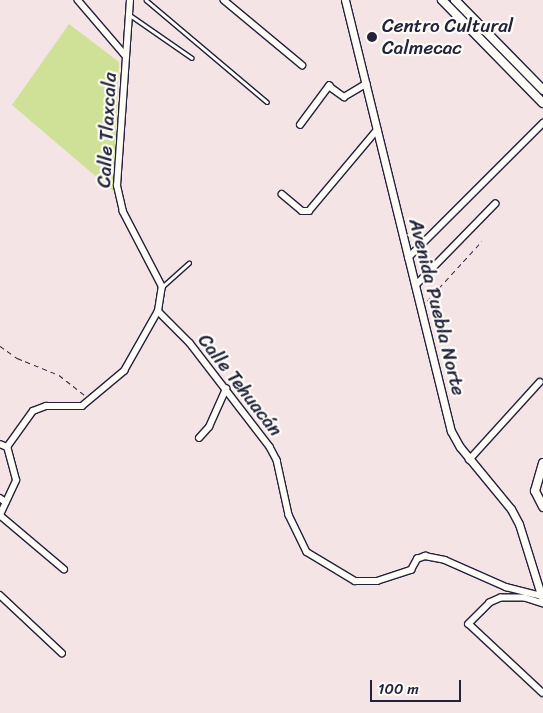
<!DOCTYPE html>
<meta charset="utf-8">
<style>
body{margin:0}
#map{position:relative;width:543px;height:713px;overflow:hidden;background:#f5e4e6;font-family:Sriracha,sans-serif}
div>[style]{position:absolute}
.green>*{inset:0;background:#cfe196}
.path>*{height:1px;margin-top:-0.5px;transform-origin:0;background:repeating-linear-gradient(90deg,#22223b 0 5px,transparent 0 9px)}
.roads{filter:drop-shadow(1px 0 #22223b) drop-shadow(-1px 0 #22223b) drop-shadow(0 1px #22223b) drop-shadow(0 -1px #22223b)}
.service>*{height:2.5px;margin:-1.25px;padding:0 1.25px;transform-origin:1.25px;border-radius:1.25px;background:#fdfcf7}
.minor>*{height:5.5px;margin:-2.75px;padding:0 2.75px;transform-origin:2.75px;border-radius:2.75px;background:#fdfcf7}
.tertiary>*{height:7px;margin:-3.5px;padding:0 3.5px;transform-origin:3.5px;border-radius:3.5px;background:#fdfcf7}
.secondary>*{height:8px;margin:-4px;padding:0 4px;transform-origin:4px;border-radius:4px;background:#fdfcf7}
.dots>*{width:14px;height:14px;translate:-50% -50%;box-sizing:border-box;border:2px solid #fdfcf7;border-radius:50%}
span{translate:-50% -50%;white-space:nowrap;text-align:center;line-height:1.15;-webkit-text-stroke:4.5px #fdfcf7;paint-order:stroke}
.poi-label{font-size:19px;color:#22223b}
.left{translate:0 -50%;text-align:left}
.street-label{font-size:19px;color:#22223b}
.scale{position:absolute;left:370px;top:680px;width:91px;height:22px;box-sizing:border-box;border:2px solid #22223b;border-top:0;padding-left:6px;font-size:15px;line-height:18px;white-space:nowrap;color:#22223b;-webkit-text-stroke:4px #fdfcf7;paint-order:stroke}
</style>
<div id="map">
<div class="green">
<i style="clip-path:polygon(69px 24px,119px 62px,113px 191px,12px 105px)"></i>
</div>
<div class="path">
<i style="left:427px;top:301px;width:81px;rotate:-47.5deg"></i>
<i style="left:0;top:346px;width:21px;rotate:35deg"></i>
<i style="left:17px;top:358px;width:45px;rotate:22deg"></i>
<i style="left:59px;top:375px;width:33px;rotate:38deg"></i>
</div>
<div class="roads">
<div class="service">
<i style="left:146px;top:0;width:158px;rotate:40.1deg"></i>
<i style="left:130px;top:15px;width:75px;rotate:34.7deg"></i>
<i style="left:162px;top:287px;width:36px;rotate:-42deg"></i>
</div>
<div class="minor">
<i style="left:78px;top:0;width:74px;rotate:49.4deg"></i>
<i style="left:224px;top:0;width:102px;rotate:39.8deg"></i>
<i style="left:300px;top:125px;width:49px;rotate:-53.4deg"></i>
<i style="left:329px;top:86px;width:19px;rotate:36deg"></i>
<i style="left:344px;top:97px;width:26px;rotate:-31deg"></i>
<i style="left:282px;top:194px;width:26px;rotate:40deg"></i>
<i style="left:302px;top:211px;width:7px"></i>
<i style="left:309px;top:211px;width:106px;rotate:-50deg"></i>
<i style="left:408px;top:258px;width:191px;rotate:-45deg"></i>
<i style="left:417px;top:284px;width:112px;rotate:-45.7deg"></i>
<i style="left:158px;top:311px;width:45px;rotate:45deg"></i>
<i style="left:190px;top:343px;width:131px;rotate:52.4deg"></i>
<i style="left:270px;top:447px;width:15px;rotate:62deg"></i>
<i style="left:277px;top:460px;width:56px;rotate:77.7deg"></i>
<i style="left:289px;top:515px;width:41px;rotate:64.1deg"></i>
<i style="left:307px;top:552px;width:56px;rotate:31.1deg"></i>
<i style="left:355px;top:581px;width:22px"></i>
<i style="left:377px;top:581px;width:36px;rotate:-18deg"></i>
<i style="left:411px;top:570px;width:13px;rotate:-61deg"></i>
<i style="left:417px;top:559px;width:9px;rotate:-21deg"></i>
<i style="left:425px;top:556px;width:20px;rotate:11deg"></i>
<i style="left:445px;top:560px;width:67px;rotate:23.9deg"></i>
<i style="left:506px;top:587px;width:36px;rotate:14deg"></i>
<i style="left:199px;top:438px;width:15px;rotate:-48deg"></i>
<i style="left:209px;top:427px;width:42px;rotate:-65.9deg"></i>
<i style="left:0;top:444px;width:8px;rotate:23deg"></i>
<i style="left:469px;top:460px;width:105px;rotate:-47.7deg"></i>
<i style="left:0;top:498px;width:7px;rotate:34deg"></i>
<i style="left:0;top:515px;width:38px;rotate:-65deg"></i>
<i style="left:16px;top:480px;width:34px;rotate:-105deg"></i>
<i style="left:7px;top:447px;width:44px;rotate:-54.2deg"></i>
<i style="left:33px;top:411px;width:14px;rotate:-21deg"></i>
<i style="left:46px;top:406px;width:36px"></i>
<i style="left:82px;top:406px;width:55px;rotate:-39.8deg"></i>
<i style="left:124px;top:371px;width:69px;rotate:-60.5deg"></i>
<i style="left:158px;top:311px;width:24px;rotate:-81deg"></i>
<i style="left:162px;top:287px;width:85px;rotate:-117.5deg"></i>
<i style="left:123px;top:212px;width:27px;rotate:-103deg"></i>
<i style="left:117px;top:186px;width:186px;rotate:-86deg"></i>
<i style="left:0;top:515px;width:84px;rotate:40.2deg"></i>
<i style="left:0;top:595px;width:85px;rotate:43.1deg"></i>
<i style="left:543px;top:604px;width:19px;rotate:-162deg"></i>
<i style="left:525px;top:598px;width:24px;rotate:180deg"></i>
<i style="left:501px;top:598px;width:12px;rotate:156deg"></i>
<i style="left:490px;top:603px;width:30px;rotate:135deg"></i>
<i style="left:469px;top:624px;width:101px;rotate:43deg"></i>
</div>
<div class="tertiary">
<i style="left:345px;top:0;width:444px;rotate:76.2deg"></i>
<i style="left:451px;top:431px;width:18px;rotate:61deg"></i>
<i style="left:460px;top:447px;width:80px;rotate:50.6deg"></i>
<i style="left:511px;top:509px;width:17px;rotate:62deg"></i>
<i style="left:519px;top:524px;width:81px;rotate:72.7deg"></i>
</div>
<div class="secondary">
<i style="left:442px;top:0;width:144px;rotate:45.6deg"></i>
<i style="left:455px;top:0;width:126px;rotate:45.6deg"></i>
<i style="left:543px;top:463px;width:29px;rotate:106deg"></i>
<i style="left:535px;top:491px;width:18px;rotate:63deg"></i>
</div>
</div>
<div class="dots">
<i style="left:372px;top:37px;background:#22223b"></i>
</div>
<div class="poi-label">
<span class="left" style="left:382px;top:37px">Centro Cultural<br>Calmecac</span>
</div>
<div class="street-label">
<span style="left:107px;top:130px;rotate:-87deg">Calle Tlaxcala</span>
<span style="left:437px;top:307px;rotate:76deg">Avenida Puebla Norte</span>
<span style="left:240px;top:385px;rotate:52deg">Calle Tehuacán</span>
</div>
<div class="scale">100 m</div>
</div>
